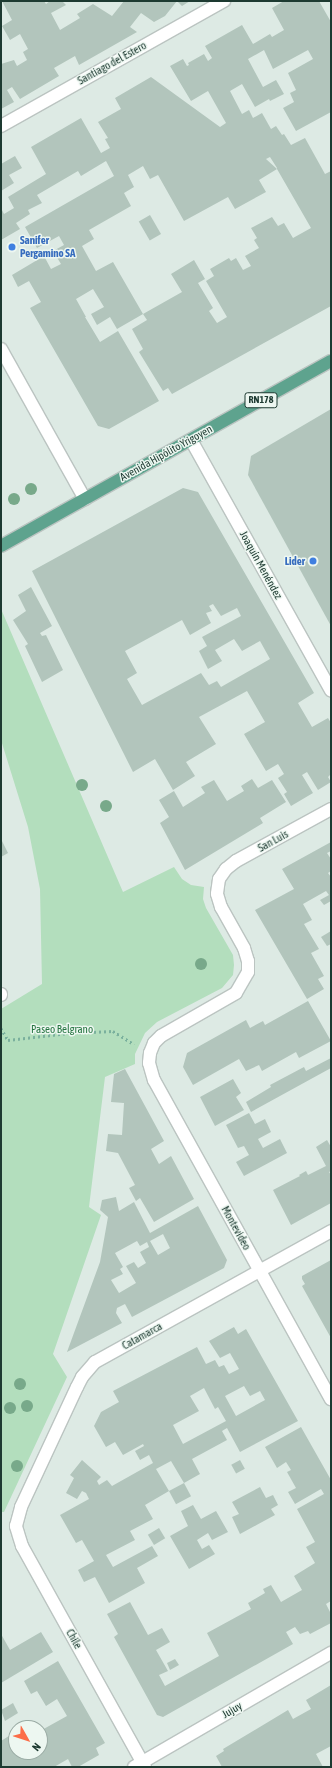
<!DOCTYPE html>
<meta charset="utf-8">
<style>
body{margin:0}
#map{position:relative;width:332px;height:1768px;overflow:hidden;background:#ddeae4;font-family:"Asap Condensed",sans-serif}
div>[style]{position:absolute}
.green>*{inset:0;background:#b3debd}
.building>*{inset:0;background:#b2c5bc;transform-origin:0 0}
.path>*{height:2.5px;margin-top:-1.25px;transform-origin:0;background:repeating-linear-gradient(90deg,#7ab09d 0 2px,transparent 0 5px)}
.roads{filter:drop-shadow(1px 0 #bbc4c1) drop-shadow(-1px 0 #bbc4c1) drop-shadow(0 1px #bbc4c1) drop-shadow(0 -1px #bbc4c1)}
.minor>*{height:12px;margin:-6px;padding:0 6px;transform-origin:6px;border-radius:6px;background:#fff}
.primary>*{height:12px;margin:-6px;padding:0 6px;transform-origin:6px;border-radius:6px;background:#5ea38e}
.trees>*{width:12px;height:12px;margin:-6px;border-radius:50%;background:#78a98a}
.dots>*{width:11px;height:11px;translate:-50% -50%;box-sizing:border-box;border:2px solid #edf7f1;border-radius:50%}
span{translate:-50% -50%;white-space:nowrap;text-align:center;line-height:1.15;-webkit-text-stroke:3px #edf7f1;paint-order:stroke}
.shield-label span{padding:1px 3px;background:#edf7f1;border:1px solid;border-radius:3px;-webkit-text-stroke-width:0}
.shield-label{font-size:10px;color:#1d3a31;font-weight:700}
.street-label{font-size:11px;color:#1d3a31}
.shop-label{font-size:11px;color:#366cbe;font-weight:700}
.left{translate:0 -50%;text-align:left}
.right{translate:-100% -50%;text-align:right}
.park-label{font-size:11px;color:#257440}
.frame{position:absolute;inset:0;border:2px solid #1d3a31;pointer-events:none}
.north{position:absolute;left:8px;top:1720px;width:40px;height:40px;box-sizing:border-box;background:#edf7f1;border:1px solid #9aaba4;border-radius:50%;rotate:129deg;font-size:11px;font-weight:700;line-height:16px;text-align:center;color:#1d3a31}
.north::after{content:'';display:block;margin:auto;width:14px;height:18px;background:#fc6d48;clip-path:polygon(50% 0,100% 100%,50% 72%,0 100%)}
</style>
<div id="map">
<div class="green">
<i style="clip-path:polygon(1px 609px,123px 892px,174px 867px,182px 879px,191px 885px,204px 887px,203px 899px,206px 908px,233px 955px,234px 965px,233px 975px,222px 988px,157px 1022px,145px 1033px,135px 1054px,135px 1064px,105px 1077px,89px 1207px,101px 1215px,53px 1354px,67px 1377px,4px 1512px,1px 1512px,1px 1009px,42px 984px,40px 889px,28px 827px,1px 740px)"></i>
</div>
<div class="building">
<i style="clip-path:polygon(2px 1px,44px 1px,46px 4px,50px 1px,62px 1px,66px 5px,51px 13px,60px 30px,80px 18px,77px 14px,93px 4px,112px 16px,124px 1px,190px 1px,182px 6px,177px 1px,165px 16px,154px 22px,141px 13px,130px 27px,137px 32px,79px 65px,75px 56px,54px 68px,59px 76px,20px 99px,12px 87px,7px 90px,14px 102px,1px 109px,1px 64px,14px 60px,17px 66px,27px 60px,23px 52px,28px 49px,20px 34px,10px 40px,2px 26px,12px 20px)"></i>
<i style="clip-path:polygon(evenodd,284px 1px,319px 1px,331px 22px,331px 112px,296px 131px,283px 108px,294px 102px,290px 93px,296px 90px,288px 73px,313px 59px,308px 50px,273px 69px,264px 50px,248px 59px,263px 87px,276px 80px,284px 94px,270px 101px,269px 99px,255px 107px,242px 84px,230px 91px,242px 114px,249px 110px,253px 118px,262px 113px,271px 129px,276px 126px,282px 135px,284px 134px,291px 145px,305px 138px,325px 174px,331px 171px,331px 306px,172px 394px,168px 388px,163px 391px,139px 352px,143px 349px,132px 329px,147px 320px,143px 314px,117px 329px,110px 317px,97px 325px,91px 314px,104px 307px,93px 289px,76px 299px,86px 317px,85px 317px,100px 342px,118px 331px,159px 401px,109px 429px,98px 426px,30px 308px,41px 302px,29px 281px,18px 287px,12px 275px,44px 256px,51px 269px,61px 264px,53px 251px,64px 245px,59px 236px,37px 248px,25px 227px,114px 176px,106px 161px,81px 176px,78px 171px,37px 195px,42px 203px,28px 210px,30px 214px,16px 223px,20px 229px,1px 240px,1px 208px,4px 214px,14px 208px,8px 197px,46px 174px,31px 147px,81px 118px,101px 153px,110px 148px,105px 139px,108px 138px,98px 122px,121px 109px,115px 98px,151px 77px,220px 127px,226px 123px,208px 91px,191px 101px,170px 66px,183px 59px,187px 66px,189px 65px,188px 63px,204px 54px,208px 61px,212px 58px,205px 46px,242px 25px,253px 44px,270px 34px,272px 37px,284px 30px,272px 8px,284px 1px,270px 157px,277px 168px,277px 169px,266px 159px,270px 157px,284px 1px,143px 166px,150px 179px,158px 175px,184px 221px,228px 197px,235px 209px,266px 192px,259px 180px,277px 169px,311px 228px,293px 238px,284px 223px,278px 226px,272px 217px,251px 228px,257px 238px,254px 240px,259px 248px,245px 256px,251px 266px,243px 270px,236px 258px,231px 261px,229px 258px,210px 269px,214px 276px,206px 281px,227px 317px,217px 323px,209px 311px,213px 308px,198px 283px,205px 279px,194px 260px,171px 274px,182px 292px,143px 314px,113px 262px,96px 271px,82px 246px,94px 239px,89px 230px,131px 206px,124px 193px,134px 187px,128px 175px,143px 166px)"></i>
<i style="clip-path:polygon(15px 156px,22px 168px,9px 175px,14px 183px,1px 191px,1px 164px)"></i>
<i style="left:150px;top:215px;width:22px;height:13px;rotate:60deg"></i>
<i style="clip-path:polygon(331px 409px,331px 626px,248px 475px,251px 456px)"></i>
<i style="clip-path:polygon(evenodd,183px 488px,198px 492px,314px 693px,298px 703px,312px 727px,328px 718px,331px 723px,331px 774px,328px 777px,331px 782px,318px 790px,307px 772px,302px 775px,313px 793px,291px 806px,284px 794px,287px 792px,278px 778px,284px 774px,278px 764px,266px 771px,244px 734px,265px 722px,247px 691px,199px 717px,216px 744px,186px 762px,195px 776px,173px 790px,155px 759px,133px 772px,32px 571px,183px 488px,213px 604px,221px 616px,237px 608px,241px 616px,202px 637px,207px 646px,199px 651px,208px 669px,222px 661px,215px 650px,234px 639px,242px 651px,260px 641px,270px 659px,221px 687px,217px 681px,209px 685px,201px 673px,142px 705px,127px 679px,137px 673px,125px 651px,182px 620px,190px 635px,211px 623px,206px 613px,212px 611px,209px 606px,213px 604px)"></i>
<i style="clip-path:polygon(31px 587px,52px 626px,40px 633px,42px 636px,46px 635px,63px 670px,42px 682px,25px 646px,28px 644px,13px 620px,26px 611px,18px 595px)"></i>
<i style="clip-path:polygon(252px 779px,258px 788px,272px 780px,286px 802px,260px 818px,263px 823px,185px 870px,160px 823px,169px 817px,159px 800px,174px 791px,183px 807px,205px 793px,201px 787px,214px 780px,227px 801px,244px 791px,241px 786px)"></i>
<i style="clip-path:polygon(1px 839px,8px 853px,1px 857px)"></i>
<i style="clip-path:polygon(331px 842px,331px 851px,327px 853px,331px 859px,331px 871px,328px 873px,331px 877px,331px 901px,324px 905px,320px 900px,329px 895px,326px 891px,303px 904px,312px 920px,304px 924px,319px 949px,311px 953px,324px 976px,318px 979px,324px 989px,307px 999px,255px 910px,294px 889px,282px 869px)"></i>
<i style="clip-path:polygon(331px 931px,331px 944px,327px 946px,321px 937px)"></i>
<i style="clip-path:polygon(308px 1001px,331px 1041px,299px 1058px,296px 1052px,262px 1071px,259px 1065px,246px 1071px,239px 1059px,193px 1085px,183px 1067px,187px 1053px,246px 1020px,250px 1028px,263px 1021px,265px 1025px)"></i>
<i style="clip-path:polygon(331px 1058px,331px 1068px,251px 1112px,246px 1102px,271px 1087px,270px 1085px,304px 1067px,306px 1071px)"></i>
<i style="clip-path:polygon(125px 1069px,164px 1141px,151px 1149px,159px 1164px,171px 1156px,194px 1199px,154px 1222px,140px 1198px,136px 1201px,129px 1188px,135px 1185px,118px 1153px,106px 1151px,108px 1134px,122px 1135px,124px 1103px,111px 1102px,114px 1074px)"></i>
<i style="clip-path:polygon(233px 1079px,241px 1093px,236px 1097px,244px 1110px,215px 1126px,200px 1097px)"></i>
<i style="clip-path:polygon(249px 1113px,255px 1124px,265px 1119px,271px 1132px,258px 1139px,263px 1148px,280px 1139px,287px 1153px,244px 1176px,236px 1162px,249px 1155px,244px 1146px,238px 1148px,226px 1125px)"></i>
<i style="clip-path:polygon(327px 1140px,331px 1147px,331px 1171px,329px 1172px,331px 1175px,331px 1203px,291px 1225px,273px 1190px,300px 1176px,299px 1175px,306px 1171px,308px 1175px,326px 1166px,316px 1147px)"></i>
<i style="clip-path:polygon(evenodd,116px 1197px,119px 1211px,134px 1202px,150px 1233px,198px 1206px,227px 1260px,224px 1268px,132px 1317px,125px 1304px,117px 1308px,116px 1313px,122px 1323px,67px 1352px,100px 1262px,108px 1217px,100px 1210px,102px 1200px,116px 1197px,163px 1234px,170px 1248px,158px 1255px,150px 1241px,163px 1234px,116px 1197px,137px 1241px,140px 1246px,147px 1242px,149px 1247px,140px 1252px,146px 1263px,138px 1268px,134px 1262px,126px 1266px,136px 1283px,119px 1293px,111px 1280px,123px 1274px,120px 1269px,123px 1267px,115px 1253px,137px 1241px)"></i>
<i style="clip-path:polygon(331px 1260px,331px 1338px,302px 1286px,305px 1284px,302px 1279px,302px 1276px)"></i>
<i style="clip-path:polygon(evenodd,234px 1327px,238px 1334px,246px 1329px,298px 1421px,240px 1452px,227px 1428px,222px 1431px,227px 1440px,192px 1459px,200px 1474px,184px 1483px,171px 1461px,156px 1469px,169px 1491px,145px 1505px,153px 1519px,130px 1531px,135px 1540px,106px 1555px,113px 1567px,152px 1546px,158px 1556px,137px 1568px,145px 1583px,109px 1603px,95px 1577px,84px 1582px,78px 1570px,94px 1561px,82px 1540px,76px 1543px,60px 1515px,89px 1499px,86px 1493px,82px 1491px,77px 1499px,66px 1493px,74px 1478px,70px 1475px,82px 1460px,101px 1477px,97px 1481px,99px 1485px,107px 1480px,112px 1486px,153px 1463px,149px 1455px,140px 1460px,135px 1451px,144px 1446px,143px 1444px,123px 1455px,115px 1442px,106px 1447px,94px 1426px,101px 1412px,119px 1402px,113px 1391px,197px 1347px,206px 1364px,215px 1360px,219px 1367px,224px 1365px,229px 1374px,239px 1369px,230px 1353px,220px 1358px,209px 1341px,234px 1327px,244px 1386px,250px 1396px,260px 1391px,265px 1400px,236px 1416px,225px 1396px,244px 1386px,234px 1327px,204px 1388px,215px 1409px,218px 1407px,226px 1421px,183px 1444px,173px 1425px,199px 1411px,190px 1396px,204px 1388px)"></i>
<i style="clip-path:polygon(301px 1427px,331px 1480px,331px 1601px,326px 1604px,331px 1614px,331px 1623px,310px 1634px,308px 1631px,300px 1634px,295px 1627px,286px 1632px,293px 1644px,163px 1717px,157px 1715px,114px 1637px,118px 1634px,107px 1614px,130px 1602px,148px 1635px,162px 1628px,170px 1642px,156px 1650px,168px 1671px,159px 1675px,165px 1686px,219px 1656px,207px 1633px,251px 1609px,248px 1603px,265px 1593px,263px 1589px,271px 1585px,281px 1602px,302px 1590px,294px 1576px,315px 1563px,306px 1547px,315px 1542px,297px 1509px,324px 1494px,321px 1489px,295px 1504px,288px 1492px,296px 1488px,287px 1472px,291px 1470px,286px 1462px,277px 1468px,265px 1447px)"></i>
<i style="left:240px;top:1460px;width:10px;height:10px;rotate:61deg"></i>
<i style="left:184px;top:1483px;width:15px;height:17px;rotate:62deg"></i>
<i style="clip-path:polygon(260px 1487px,266px 1498px,273px 1495px,278px 1505px,271px 1509px,275px 1515px,240px 1534px,232px 1517px,239px 1514px,232px 1502px)"></i>
<i style="clip-path:polygon(193px 1505px,201px 1519px,216px 1511px,228px 1532px,212px 1540px,208px 1533px,197px 1540px,202px 1549px,209px 1545px,215px 1554px,189px 1569px,170px 1536px,188px 1526px,181px 1511px)"></i>
<i style="left:159px;top:1528px;width:12px;height:13px;rotate:59deg"></i>
<i style="clip-path:polygon(41px 1632px,53px 1652px,1px 1683px,1px 1634px,10px 1650px)"></i>
<i style="clip-path:polygon(175px 1659px,179px 1665px,170px 1670px,167px 1663px)"></i>
<i style="clip-path:polygon(58px 1661px,105px 1743px,96px 1748px,99px 1755px,78px 1767px,72px 1767px,68px 1759px,54px 1767px,1px 1767px,1px 1741px,12px 1734px,16px 1740px,16px 1752px,23px 1752px,25px 1755px,30px 1752px,40px 1752px,40px 1731px,67px 1716px,57px 1699px,46px 1706px,37px 1691px,31px 1694px,24px 1681px)"></i>
<i style="clip-path:polygon(331px 1685px,330px 1742px,331px 1746px,316px 1754px,323px 1767px,222px 1767px,216px 1756px,224px 1751px,223px 1749px,288px 1710px,293px 1719px,311px 1709px,306px 1700px)"></i>
<i style="clip-path:polygon(13px 1703px,18px 1713px,5px 1721px,1px 1710px)"></i>
</div>
<div class="path">
<i style="left:1px;top:1028px;width:14px;rotate:60deg"></i>
<i style="left:8px;top:1040px;width:61px;rotate:-6.5deg"></i>
<i style="left:69px;top:1033px;width:44px;rotate:-2.6deg"></i>
<i style="left:113px;top:1031px;width:25px;rotate:32deg"></i>
</div>
<div class="roads">
<div class="minor">
<i style="left:1px;top:126px;width:256px;rotate:-29.3deg"></i>
<i style="left:1px;top:349px;width:172px;rotate:60.8deg"></i>
<i style="left:191px;top:440px;width:287px;rotate:60.8deg"></i>
<i style="left:331px;top:809px;width:108px;rotate:151.3deg"></i>
<i style="left:236px;top:861px;width:13px;rotate:141deg"></i>
<i style="left:226px;top:869px;width:12px;rotate:125deg"></i>
<i style="left:219px;top:879px;width:15px;rotate:98deg"></i>
<i style="left:217px;top:894px;width:14px;rotate:73deg"></i>
<i style="left:221px;top:907px;width:47px;rotate:60.7deg"></i>
<i style="left:244px;top:948px;width:14px;rotate:73deg"></i>
<i style="left:248px;top:961px;width:11px;rotate:90deg"></i>
<i style="left:248px;top:972px;width:24px;rotate:120deg"></i>
<i style="left:236px;top:993px;width:86px;rotate:150.2deg"></i>
<i style="left:161px;top:1036px;width:10px;rotate:135deg"></i>
<i style="left:154px;top:1043px;width:11px;rotate:112deg"></i>
<i style="left:150px;top:1053px;width:10px;rotate:96deg"></i>
<i style="left:149px;top:1063px;width:18px;rotate:74deg"></i>
<i style="left:154px;top:1080px;width:365px;rotate:61deg"></i>
<i style="left:1px;top:994px;width:1px;rotate:90deg"></i>
<i style="left:134px;top:1767px;width:228px;rotate:-30.1deg"></i>
<i style="left:145px;top:1767px;width:253px;rotate:-119.1deg"></i>
<i style="left:22px;top:1546px;width:21px;rotate:-107deg"></i>
<i style="left:16px;top:1526px;width:20px;rotate:-75deg"></i>
<i style="left:21px;top:1507px;width:132px;rotate:-65deg"></i>
<i style="left:77px;top:1387px;width:11px;rotate:-63deg"></i>
<i style="left:82px;top:1377px;width:20px;rotate:-49deg"></i>
<i style="left:95px;top:1362px;width:270px;rotate:-29deg"></i>
</div>
<div class="primary">
<i style="left:1px;top:546px;width:378px;rotate:-29.3deg"></i>
</div>
</div>
<div class="trees">
<i style="left:31px;top:489px"></i>
<i style="left:14px;top:499px"></i>
<i style="left:82px;top:785px"></i>
<i style="left:106px;top:806px"></i>
<i style="left:201px;top:964px"></i>
<i style="left:20px;top:1384px"></i>
<i style="left:27px;top:1406px"></i>
<i style="left:10px;top:1408px"></i>
<i style="left:17px;top:1466px"></i>
</div>
<div class="dots">
<i style="left:12px;top:247px;background:#3f7fe0"></i>
<i style="left:313px;top:561px;background:#3f7fe0"></i>
</div>
<div class="shield-label">
<span style="left:261px;top:400px">RN178</span>
</div>
<div class="street-label">
<span style="left:112px;top:63px;rotate:-29deg">Santiago del Estero</span>
<span style="left:166px;top:453px;rotate:-29deg">Avenida Hipólito Yrigoyen</span>
<span style="left:261px;top:565px;rotate:61deg">Joaquín Menéndez</span>
<span style="left:273px;top:841px;rotate:-29deg">San Luis</span>
<span style="left:236px;top:1228px;rotate:61deg">Montevideo</span>
<span style="left:142px;top:1336px;rotate:-29deg">Catamarca</span>
<span style="left:74px;top:1639px;rotate:61deg">Chile</span>
<span style="left:232px;top:1710px;rotate:-30deg">Jujuy</span>
</div>
<div class="shop-label">
<span class="left" style="left:20px;top:247px">Sanifer<br>Pergamino SA</span>
<span class="right" style="left:305px;top:561px">Lider</span>
</div>
<div class="park-label">
<span style="left:62px;top:1029px">Paseo Belgrano</span>
</div>
<div class="frame"></div>
<div class="north">N</div>
</div>
